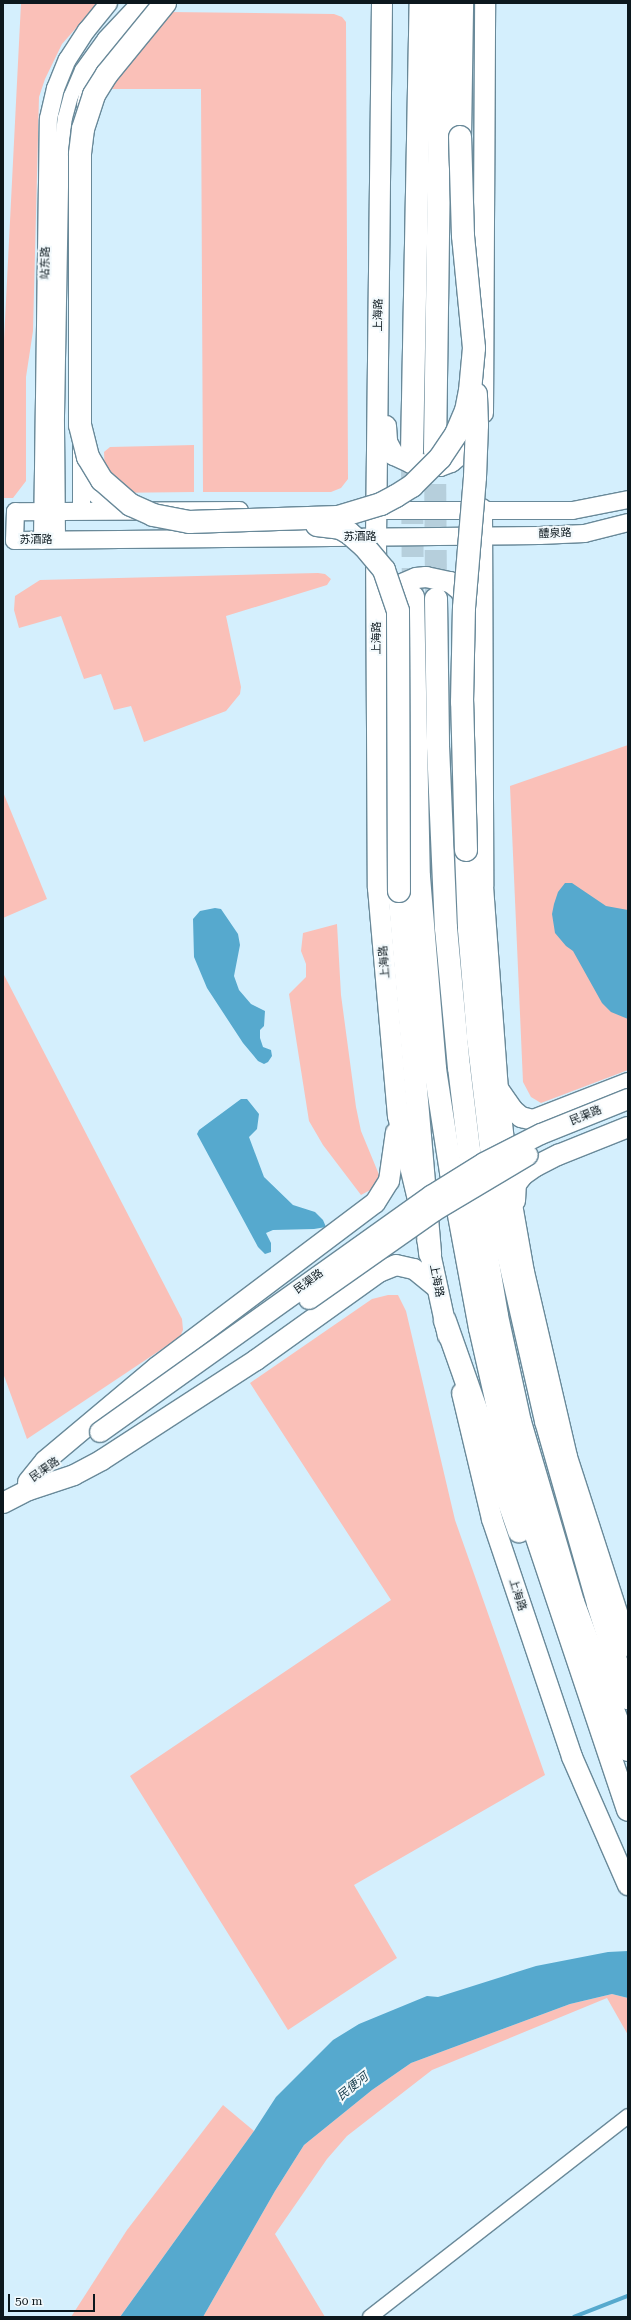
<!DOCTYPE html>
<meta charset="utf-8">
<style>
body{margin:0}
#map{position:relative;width:631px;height:2320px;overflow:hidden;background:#d4effd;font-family:"Roboto Serif","Noto Sans SC",serif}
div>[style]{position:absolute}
.green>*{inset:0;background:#fac0b8}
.water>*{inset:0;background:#56a9ce}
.stream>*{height:3.5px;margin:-1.75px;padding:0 1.75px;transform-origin:1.75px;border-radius:1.75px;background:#56a9ce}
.trunk-tunnel>*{height:22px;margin-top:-11px;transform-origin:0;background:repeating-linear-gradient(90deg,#b6cfdc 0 22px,transparent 0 33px)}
.roads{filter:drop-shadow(1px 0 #698999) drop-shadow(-1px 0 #698999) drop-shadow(0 1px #698999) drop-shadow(0 -1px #698999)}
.minor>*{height:14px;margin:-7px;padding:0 7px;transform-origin:7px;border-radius:7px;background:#fff}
.tertiary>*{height:17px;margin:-8.5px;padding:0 8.5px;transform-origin:8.5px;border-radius:8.5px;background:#fff}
.secondary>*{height:20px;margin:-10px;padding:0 10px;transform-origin:10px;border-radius:10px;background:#fff}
.trunk>*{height:22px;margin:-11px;padding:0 11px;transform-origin:11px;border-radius:11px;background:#fff}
.bridges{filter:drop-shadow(1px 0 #698999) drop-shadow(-1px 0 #698999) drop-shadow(0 1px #698999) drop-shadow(0 -1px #698999)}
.secondary-bridge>*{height:20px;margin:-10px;padding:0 10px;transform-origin:10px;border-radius:10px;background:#fff}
.trunk-bridge>*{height:22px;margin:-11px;padding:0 11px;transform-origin:11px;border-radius:11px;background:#fff}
span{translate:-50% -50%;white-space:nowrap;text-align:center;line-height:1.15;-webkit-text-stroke:4px #f2f9fc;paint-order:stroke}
.street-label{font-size:11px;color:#0c181e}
.water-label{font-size:12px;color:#133949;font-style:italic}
.frame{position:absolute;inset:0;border:4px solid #0c181e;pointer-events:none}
.scale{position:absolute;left:8px;top:2294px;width:87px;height:18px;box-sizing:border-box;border:2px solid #0c181e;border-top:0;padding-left:5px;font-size:12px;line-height:14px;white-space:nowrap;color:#0c181e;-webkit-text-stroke:3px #f2f9fc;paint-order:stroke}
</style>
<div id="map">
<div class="green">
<i style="clip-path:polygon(21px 3px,98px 3px,62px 44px,45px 79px,39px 97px,33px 331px,26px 377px,26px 481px,13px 498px,3px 498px,3px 360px)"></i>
<i style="clip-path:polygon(170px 12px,334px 14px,342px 17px,346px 22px,348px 479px,341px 488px,331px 492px,203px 492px,201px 89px,107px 89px)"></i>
<i style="clip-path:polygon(194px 445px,194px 492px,106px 493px,104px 452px,110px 447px)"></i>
<i style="clip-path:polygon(318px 573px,325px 574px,331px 579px,327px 585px,226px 616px,241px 687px,240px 694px,226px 711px,144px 742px,131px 706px,114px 710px,101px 674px,84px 679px,61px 616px,19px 628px,14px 610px,15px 596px,40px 580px)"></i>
<i style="clip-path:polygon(628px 745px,628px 1070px,541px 1103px,531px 1097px,523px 1082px,510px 786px)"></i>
<i style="clip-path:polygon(3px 792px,47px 899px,3px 918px)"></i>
<i style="clip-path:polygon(337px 924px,341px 995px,356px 1107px,361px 1131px,380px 1177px,372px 1189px,361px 1195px,323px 1145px,309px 1121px,289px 994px,306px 977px,306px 964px,301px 951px,303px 933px)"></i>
<i style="clip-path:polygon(3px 973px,182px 1319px,183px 1330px,180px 1337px,27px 1439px,3px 1373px)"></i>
<i style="clip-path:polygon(388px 1295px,398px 1295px,406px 1311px,455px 1520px,545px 1775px,354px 1885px,397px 1958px,288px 2030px,130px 1776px,391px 1600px,250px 1383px,372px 1299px)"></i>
<i style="clip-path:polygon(612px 1994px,628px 1998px,628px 2035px,607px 1998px,432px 2070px,347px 2136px,327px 2159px,275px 2234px,325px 2317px,203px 2317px,275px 2191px,304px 2145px,372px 2090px,411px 2063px,570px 2004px)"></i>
<i style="clip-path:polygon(223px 2105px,254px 2131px,120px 2317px,71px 2317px,127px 2230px)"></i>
</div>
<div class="water">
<i style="clip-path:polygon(565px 883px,572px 883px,606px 906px,628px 910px,628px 1019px,611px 1012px,602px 1003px,573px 951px,566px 946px,555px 933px,552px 914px,554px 904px,558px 892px)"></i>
<i style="clip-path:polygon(215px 908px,221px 909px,238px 934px,240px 945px,234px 976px,239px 990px,251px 1004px,265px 1011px,264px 1026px,260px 1030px,260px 1038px,263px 1047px,271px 1050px,272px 1056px,268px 1062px,264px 1064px,258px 1061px,243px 1043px,207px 988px,194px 957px,193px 919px,200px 911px)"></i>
<i style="clip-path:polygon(241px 1099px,247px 1099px,259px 1114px,257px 1129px,249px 1137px,264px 1177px,293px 1205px,315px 1212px,323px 1220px,326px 1227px,314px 1229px,273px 1230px,266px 1233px,271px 1243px,271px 1252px,265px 1254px,258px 1247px,197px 1134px,199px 1130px)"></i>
<i style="clip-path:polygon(628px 1951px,628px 1998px,612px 1994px,570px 2004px,411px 2063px,372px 2090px,304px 2145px,275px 2191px,203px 2317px,120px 2317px,254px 2131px,276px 2097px,333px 2040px,359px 2024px,427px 1996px,438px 1997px,536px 1966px,608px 1952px)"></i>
</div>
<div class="stream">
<i style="left:574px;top:2317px;width:58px;rotate:-21.3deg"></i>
</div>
<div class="trunk-tunnel">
<i style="left:435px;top:451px;width:147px;rotate:89.6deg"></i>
<i style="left:412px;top:469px;width:128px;rotate:89.6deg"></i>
</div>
<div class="roads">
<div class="minor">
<i style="left:58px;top:540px;width:124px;rotate:-90.5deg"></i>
<i style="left:57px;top:416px;width:275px;rotate:-89deg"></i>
<i style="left:62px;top:141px;width:23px;rotate:-83deg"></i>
<i style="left:65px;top:118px;width:23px;rotate:-75deg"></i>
<i style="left:71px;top:96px;width:28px;rotate:-67deg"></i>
<i style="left:82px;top:70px;width:39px;rotate:-54deg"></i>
<i style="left:105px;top:38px;width:48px;rotate:-46.7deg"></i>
<i style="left:370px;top:2317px;width:327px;rotate:-37.9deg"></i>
</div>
<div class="tertiary">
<i style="left:85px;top:104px;width:29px;rotate:-78deg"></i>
<i style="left:91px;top:76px;width:26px;rotate:-59deg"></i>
<i style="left:104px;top:54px;width:51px;rotate:-48.2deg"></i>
<i style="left:138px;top:16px;width:21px;rotate:-37deg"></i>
<i style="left:81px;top:473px;width:14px;rotate:65deg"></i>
<i style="left:87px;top:486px;width:35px;rotate:43deg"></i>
<i style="left:81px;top:510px;width:66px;rotate:-90deg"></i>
<i style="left:239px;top:510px;width:224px;rotate:179.7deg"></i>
<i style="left:15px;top:511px;width:29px;rotate:92deg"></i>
<i style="left:14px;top:540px;width:525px;rotate:-0.55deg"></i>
<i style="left:539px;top:535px;width:45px;rotate:-2.5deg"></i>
<i style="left:584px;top:533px;width:45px;rotate:-14deg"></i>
<i style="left:371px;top:510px;width:201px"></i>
<i style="left:572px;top:510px;width:57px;rotate:-11.1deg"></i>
<i style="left:42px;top:540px;width:422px;rotate:-89.2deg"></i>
<i style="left:48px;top:118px;width:31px;rotate:-77deg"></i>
<i style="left:55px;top:88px;width:31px;rotate:-68deg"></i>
<i style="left:67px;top:59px;width:35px;rotate:-57deg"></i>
<i style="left:86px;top:30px;width:35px;rotate:-51deg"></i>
</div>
<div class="secondary">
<i style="left:382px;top:3px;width:534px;rotate:90.64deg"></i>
<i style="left:376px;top:537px;width:351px;rotate:89.7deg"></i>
<i style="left:378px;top:888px;width:229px;rotate:85deg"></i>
<i style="left:398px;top:1116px;width:90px;rotate:76.6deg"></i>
<i style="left:483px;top:413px;width:410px;rotate:-89.7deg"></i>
<i style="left:386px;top:426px;width:16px;rotate:86deg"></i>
<i style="left:387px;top:442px;width:15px;rotate:62deg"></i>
<i style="left:394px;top:455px;width:19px;rotate:25deg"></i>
<i style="left:411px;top:463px;width:29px;rotate:6deg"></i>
<i style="left:440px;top:466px;width:12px;rotate:-20deg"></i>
<i style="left:451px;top:462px;width:21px;rotate:-39deg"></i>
<i style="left:467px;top:449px;width:11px;rotate:-68deg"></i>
<i style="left:471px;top:439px;width:13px;rotate:-81deg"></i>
<i style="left:482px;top:509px;width:377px;rotate:89.8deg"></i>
<i style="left:483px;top:886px;width:204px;rotate:85.8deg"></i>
<i style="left:498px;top:1089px;width:105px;rotate:83.4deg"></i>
<i style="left:510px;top:1193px;width:80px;rotate:80deg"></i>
<i style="left:524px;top:1272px;width:190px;rotate:76.9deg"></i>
<i style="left:567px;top:1457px;width:199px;rotate:72.1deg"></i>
<i style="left:383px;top:604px;width:21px;rotate:-55deg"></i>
<i style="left:395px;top:587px;width:23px;rotate:-23deg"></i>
<i style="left:416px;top:578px;width:10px;rotate:-6deg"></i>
<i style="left:426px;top:577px;width:25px;rotate:12deg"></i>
<i style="left:450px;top:582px;width:13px;rotate:39deg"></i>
<i style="left:460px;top:590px;width:20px;rotate:63deg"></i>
<i style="left:499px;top:1090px;width:24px;rotate:55deg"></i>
<i style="left:513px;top:1110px;width:11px;rotate:41deg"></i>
<i style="left:521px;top:1117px;width:12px;rotate:14deg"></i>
<i style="left:533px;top:1120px;width:102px;rotate:-21.3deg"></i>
<i style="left:515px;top:1201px;width:17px;rotate:-87deg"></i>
<i style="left:516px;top:1184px;width:11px;rotate:-52deg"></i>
<i style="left:523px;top:1175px;width:16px;rotate:-35deg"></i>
<i style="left:536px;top:1166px;width:25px;rotate:-27deg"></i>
<i style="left:558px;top:1155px;width:75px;rotate:-21.8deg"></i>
<i style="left:427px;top:1239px;width:99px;rotate:77.8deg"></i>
<i style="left:462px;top:1393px;width:130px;rotate:76.6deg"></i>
<i style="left:492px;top:1519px;width:251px;rotate:71.4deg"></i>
<i style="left:572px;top:1757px;width:140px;rotate:66.4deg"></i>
<i style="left:28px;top:1482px;width:27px;rotate:-51deg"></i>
<i style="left:45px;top:1461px;width:146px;rotate:-40deg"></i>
<i style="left:157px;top:1367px;width:273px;rotate:-37deg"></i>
<i style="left:375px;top:1203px;width:26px;rotate:-58deg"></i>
<i style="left:389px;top:1181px;width:49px;rotate:-81.9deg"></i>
<i style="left:29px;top:1490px;width:47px;rotate:-18.4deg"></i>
<i style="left:74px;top:1475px;width:32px;rotate:-28deg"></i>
<i style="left:102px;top:1460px;width:184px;rotate:-33deg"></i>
<i style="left:256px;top:1360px;width:151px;rotate:-35.6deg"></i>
<i style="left:379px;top:1272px;width:18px;rotate:-22deg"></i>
<i style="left:396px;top:1265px;width:18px;rotate:13deg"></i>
<i style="left:414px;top:1269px;width:28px;rotate:39deg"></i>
<i style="left:3px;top:1503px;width:42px;rotate:-27.2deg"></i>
</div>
<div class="trunk">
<i style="left:460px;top:137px;width:134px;rotate:-89.1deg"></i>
<i style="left:435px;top:451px;width:448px;rotate:-89.2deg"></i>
<i style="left:412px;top:452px;width:449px;rotate:-88.9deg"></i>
<i style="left:413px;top:597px;width:280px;rotate:88.8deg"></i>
<i style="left:419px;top:877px;width:193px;rotate:85.2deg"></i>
<i style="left:435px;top:1069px;width:104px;rotate:81.2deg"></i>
<i style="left:451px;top:1172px;width:159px;rotate:79.5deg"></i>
<i style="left:480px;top:1328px;width:86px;rotate:77.3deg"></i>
<i style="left:499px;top:1412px;width:103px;rotate:73.7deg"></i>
<i style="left:528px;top:1511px;width:315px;rotate:71.5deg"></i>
<i style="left:436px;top:599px;width:147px;rotate:89.2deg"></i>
<i style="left:438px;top:746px;width:182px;rotate:87.5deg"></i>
<i style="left:446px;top:928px;width:140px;rotate:84.7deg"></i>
<i style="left:459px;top:1067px;width:84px;rotate:83.1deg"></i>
<i style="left:469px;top:1150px;width:168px;rotate:80.4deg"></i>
<i style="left:497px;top:1316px;width:108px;rotate:77.8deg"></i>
<i style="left:520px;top:1422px;width:188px;rotate:73.6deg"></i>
<i style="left:573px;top:1602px;width:158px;rotate:69.6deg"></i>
<i style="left:466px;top:850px;width:79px;rotate:87.8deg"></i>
<i style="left:469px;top:929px;width:108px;rotate:85.2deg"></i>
<i style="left:478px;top:1037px;width:145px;rotate:83.3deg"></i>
<i style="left:495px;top:1181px;width:56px;rotate:80.7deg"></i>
<i style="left:504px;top:1236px;width:190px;rotate:77.2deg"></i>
<i style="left:546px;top:1421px;width:190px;rotate:74.1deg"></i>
<i style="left:598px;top:1604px;width:99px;rotate:72.3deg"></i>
<i style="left:399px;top:891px;width:364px;rotate:85.1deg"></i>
<i style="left:445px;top:1321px;width:223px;rotate:70.6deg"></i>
</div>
</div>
<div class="bridges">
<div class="secondary-bridge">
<i style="left:309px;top:1299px;width:153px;rotate:-35.1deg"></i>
<i style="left:434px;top:1211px;width:109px;rotate:-30.8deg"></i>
<i style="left:100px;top:1432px;width:407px;rotate:-35.5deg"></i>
<i style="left:431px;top:1196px;width:62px;rotate:-31.9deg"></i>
<i style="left:484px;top:1163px;width:64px;rotate:-27deg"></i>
<i style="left:541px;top:1134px;width:94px;rotate:-21.9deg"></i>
</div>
<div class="trunk-bridge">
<i style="left:165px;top:3px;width:92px;rotate:129.2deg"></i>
<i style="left:107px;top:74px;width:25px;rotate:122deg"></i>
<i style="left:94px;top:95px;width:36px;rotate:108deg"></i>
<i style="left:83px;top:129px;width:25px;rotate:97deg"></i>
<i style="left:80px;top:154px;width:271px;rotate:90deg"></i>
<i style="left:80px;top:425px;width:33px;rotate:76deg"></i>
<i style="left:88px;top:457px;width:27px;rotate:59deg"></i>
<i style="left:102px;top:480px;width:38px;rotate:41deg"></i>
<i style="left:131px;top:505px;width:24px;rotate:24deg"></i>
<i style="left:153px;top:515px;width:37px;rotate:11deg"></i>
<i style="left:189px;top:522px;width:149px;rotate:-1.9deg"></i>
<i style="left:338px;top:517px;width:45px;rotate:-16.8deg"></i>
<i style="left:381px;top:504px;width:17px;rotate:-28deg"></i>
<i style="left:396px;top:496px;width:19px;rotate:-32deg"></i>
<i style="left:412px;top:486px;width:40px;rotate:-45deg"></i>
<i style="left:440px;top:458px;width:29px;rotate:-56deg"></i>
<i style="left:456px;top:434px;width:25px;rotate:-67deg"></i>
<i style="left:466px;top:411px;width:20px;rotate:-79deg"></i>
<i style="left:470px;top:391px;width:43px;rotate:-84.7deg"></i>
<i style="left:474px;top:348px;width:113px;rotate:-95.6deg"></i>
<i style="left:463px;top:236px;width:99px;rotate:-91.7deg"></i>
<i style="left:317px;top:525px;width:23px;rotate:7deg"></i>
<i style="left:340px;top:528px;width:10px;rotate:29deg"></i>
<i style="left:349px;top:533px;width:20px;rotate:41deg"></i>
<i style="left:364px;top:546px;width:31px;rotate:50deg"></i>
<i style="left:384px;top:570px;width:43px;rotate:71.1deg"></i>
<i style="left:398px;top:611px;width:280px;rotate:89.8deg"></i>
<i style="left:466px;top:850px;width:148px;rotate:-91.5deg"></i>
<i style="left:462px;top:702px;width:94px;rotate:-88.8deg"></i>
<i style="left:464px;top:608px;width:131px;rotate:-85.2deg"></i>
<i style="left:475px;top:477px;width:52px;rotate:-87.8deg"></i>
<i style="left:477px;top:425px;width:31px;rotate:-92deg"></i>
</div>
</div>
<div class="street-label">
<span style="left:46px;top:263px;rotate:-89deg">站东路</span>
<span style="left:379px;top:315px;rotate:-89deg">上海路</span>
<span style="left:555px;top:534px;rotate:-3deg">醴泉路</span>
<span style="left:360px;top:537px">苏酒路</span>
<span style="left:36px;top:540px">苏酒路</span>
<span style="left:377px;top:638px;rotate:-90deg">上海路</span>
<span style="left:385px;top:962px;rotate:-95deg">上海路</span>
<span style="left:586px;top:1116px;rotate:-22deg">民渠路</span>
<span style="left:436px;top:1281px;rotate:79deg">上海路</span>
<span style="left:309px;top:1282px;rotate:-36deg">民渠路</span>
<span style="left:45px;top:1470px;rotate:-35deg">民渠路</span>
<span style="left:517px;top:1595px;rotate:72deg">上海路</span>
</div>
<div class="water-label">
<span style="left:353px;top:2087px;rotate:-39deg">民便河</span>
</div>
<div class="frame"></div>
<div class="scale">50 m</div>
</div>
